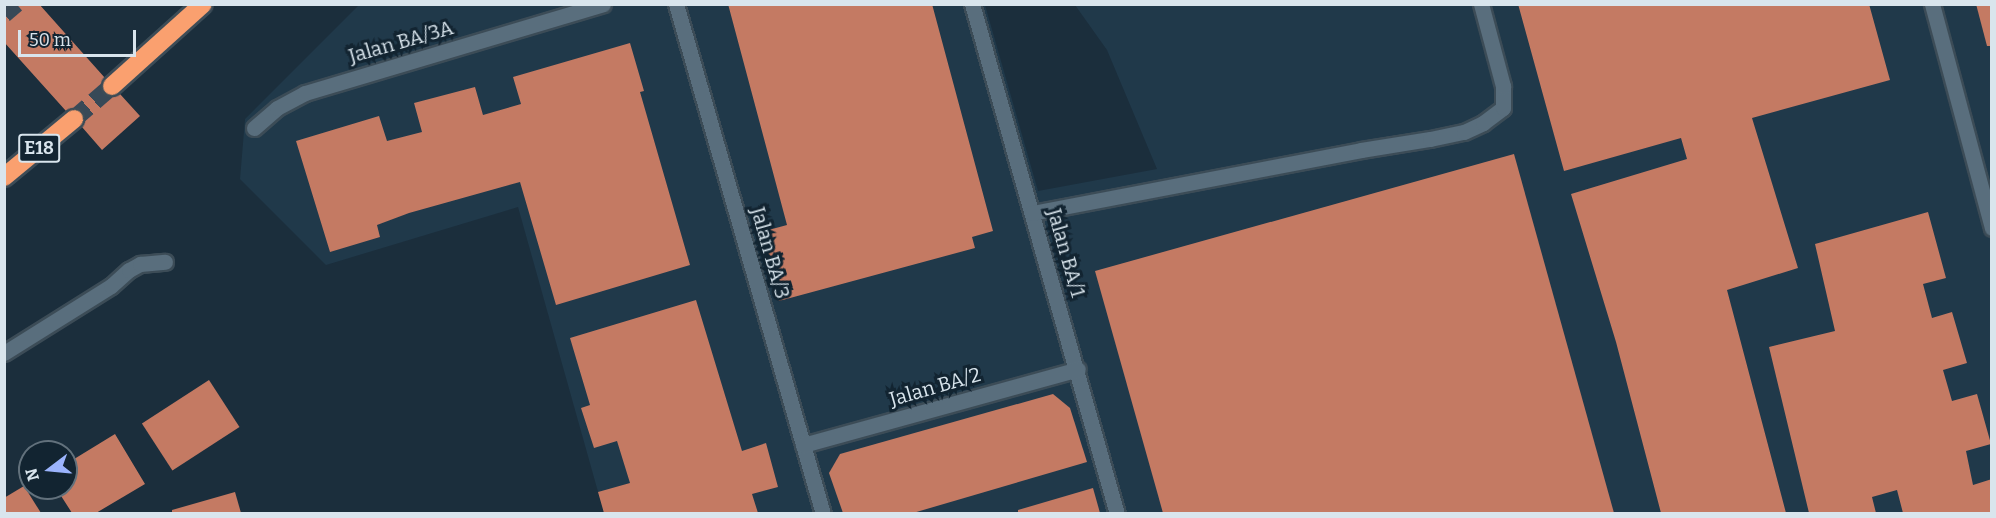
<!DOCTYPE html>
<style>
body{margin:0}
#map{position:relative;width:1996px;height:518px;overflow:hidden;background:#1b2e3c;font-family:Bitter,serif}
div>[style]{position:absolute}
.built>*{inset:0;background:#20394a}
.building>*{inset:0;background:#c47a63;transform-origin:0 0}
.highway-tunnel>*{height:18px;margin-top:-9px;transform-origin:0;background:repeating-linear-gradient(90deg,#384957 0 18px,transparent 0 27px)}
.roads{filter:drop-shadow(2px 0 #3c4c57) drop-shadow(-2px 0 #3c4c57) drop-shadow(0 2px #3c4c57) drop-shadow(0 -2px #3c4c57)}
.minor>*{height:15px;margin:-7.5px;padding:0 7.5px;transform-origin:7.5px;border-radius:7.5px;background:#596e7d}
.highway>*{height:18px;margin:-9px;padding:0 9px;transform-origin:9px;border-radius:9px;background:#faa06f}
span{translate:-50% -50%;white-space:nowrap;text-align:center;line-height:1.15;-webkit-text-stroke:6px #122431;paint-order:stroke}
.shield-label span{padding:2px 4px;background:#122431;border:2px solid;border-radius:4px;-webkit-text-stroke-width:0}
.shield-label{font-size:18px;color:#d9e5ed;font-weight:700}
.street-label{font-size:20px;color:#d9e5ed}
.frame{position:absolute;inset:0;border:6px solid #d9e5ed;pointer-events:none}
.north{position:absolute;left:18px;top:440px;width:60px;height:60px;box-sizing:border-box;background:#122431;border:2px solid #62717c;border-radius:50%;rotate:254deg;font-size:16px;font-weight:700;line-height:24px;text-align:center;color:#d9e5ed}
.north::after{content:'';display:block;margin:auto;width:21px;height:27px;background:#9bb4fd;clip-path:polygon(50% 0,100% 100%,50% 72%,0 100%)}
.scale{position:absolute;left:18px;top:30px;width:118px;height:27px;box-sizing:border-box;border:3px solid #d9e5ed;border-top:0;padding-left:8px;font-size:18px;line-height:21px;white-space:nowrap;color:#d9e5ed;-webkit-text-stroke:4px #122431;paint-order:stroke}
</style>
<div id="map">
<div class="built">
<i style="clip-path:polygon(359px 5px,985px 5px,1038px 191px,1157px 169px,1107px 50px,1075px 5px,1991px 5px,1991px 513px,604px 513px,518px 207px,326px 265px,240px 179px,245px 119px)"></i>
</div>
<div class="building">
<i style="clip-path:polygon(4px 4px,39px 4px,105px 78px,101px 88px,104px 94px,114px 97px,120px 94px,140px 116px,102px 150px,82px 127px,85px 118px,82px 111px,73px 108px,66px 111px,4px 42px)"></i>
<i style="clip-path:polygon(728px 4px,932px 4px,993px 231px,972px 237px,975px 248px,779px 301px,761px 232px,787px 225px)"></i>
<i style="clip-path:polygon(1518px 4px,1869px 4px,1890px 80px,1752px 118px,1798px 268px,1727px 290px,1786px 513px,1661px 513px,1616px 342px,1571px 194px,1687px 159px,1681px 138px,1564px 171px)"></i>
<i style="clip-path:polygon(1976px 4px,1992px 4px,1992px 46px,1987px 46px)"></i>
<i style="clip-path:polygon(630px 43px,644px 91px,640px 92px,690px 265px,556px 305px,520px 182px,409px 213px,377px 225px,380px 237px,330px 252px,296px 141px,379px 116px,387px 141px,422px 132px,414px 103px,475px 87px,483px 115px,521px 104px,513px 77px)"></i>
<i style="clip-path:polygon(1514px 154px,1614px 513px,1163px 513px,1095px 271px)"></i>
<i style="clip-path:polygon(1928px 212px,1946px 278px,1923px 284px,1932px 318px,1952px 312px,1967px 363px,1943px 370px,1952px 401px,1977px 394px,1991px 444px,1966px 451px,1973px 485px,1992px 479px,1992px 513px,1903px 513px,1897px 490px,1872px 497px,1876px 513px,1809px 513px,1769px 347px,1835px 331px,1815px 244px)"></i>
<i style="clip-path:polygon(696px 300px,742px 451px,766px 443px,778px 487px,752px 494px,758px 513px,604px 513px,598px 492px,630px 483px,617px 441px,594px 448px,581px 408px,590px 405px,570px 338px)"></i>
<i style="left:209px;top:380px;width:56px;height:80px;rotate:57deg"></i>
<i style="clip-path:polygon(1053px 394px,1070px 408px,1087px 462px,913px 513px,843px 513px,829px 473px,840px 454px)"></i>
<i style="clip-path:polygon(115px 434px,145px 484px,96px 513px,72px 513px,56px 488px,66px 488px,66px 464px)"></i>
<i style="clip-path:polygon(24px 486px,41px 513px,4px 513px,4px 498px)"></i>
<i style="clip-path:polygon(1093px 488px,1100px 513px,1018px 513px,1018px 510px)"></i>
<i style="clip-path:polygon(235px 492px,241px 513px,172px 513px,172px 510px)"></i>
</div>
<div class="highway-tunnel">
<i style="left:4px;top:14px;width:16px;rotate:-40deg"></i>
<i style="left:74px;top:119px;width:50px;rotate:-41deg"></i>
</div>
<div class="roads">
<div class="minor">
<i style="left:676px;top:4px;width:531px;rotate:73.92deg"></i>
<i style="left:972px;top:4px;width:530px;rotate:74.13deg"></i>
<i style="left:1932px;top:4px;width:232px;rotate:75deg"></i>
<i style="left:254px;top:128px;width:30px;rotate:-41deg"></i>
<i style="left:277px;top:108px;width:32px;rotate:-28deg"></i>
<i style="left:305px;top:93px;width:311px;rotate:-16.6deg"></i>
<i style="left:1032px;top:213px;width:335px;rotate:-10.8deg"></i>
<i style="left:1361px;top:150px;width:70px;rotate:-9.1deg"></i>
<i style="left:1430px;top:139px;width:35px;rotate:-12deg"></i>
<i style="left:1464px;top:132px;width:21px;rotate:-25deg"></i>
<i style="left:1483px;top:123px;width:25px;rotate:-37deg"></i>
<i style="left:1503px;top:108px;width:22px;rotate:-90deg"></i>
<i style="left:1503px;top:86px;width:85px;rotate:-105deg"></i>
<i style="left:4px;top:353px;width:126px;rotate:-32.1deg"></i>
<i style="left:111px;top:286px;width:24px;rotate:-42deg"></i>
<i style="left:129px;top:270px;width:13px;rotate:-29deg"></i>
<i style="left:140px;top:264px;width:25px;rotate:-5deg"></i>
<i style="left:803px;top:445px;width:285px;rotate:-15.4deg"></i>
</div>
<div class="highway">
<i style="left:112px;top:86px;width:122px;rotate:-42deg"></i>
<i style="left:4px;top:177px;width:91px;rotate:-39.6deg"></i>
</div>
</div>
<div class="shield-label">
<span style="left:39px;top:148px">E18</span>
</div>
<div class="street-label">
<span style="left:401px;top:42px;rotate:-16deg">Jalan BA/3A</span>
<span style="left:770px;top:253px;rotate:74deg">Jalan BA/3</span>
<span style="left:1066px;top:253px;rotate:74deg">Jalan BA/1</span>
<span style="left:935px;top:387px;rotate:-16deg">Jalan BA/2</span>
</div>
<div class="frame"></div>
<div class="north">N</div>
<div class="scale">50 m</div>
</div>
